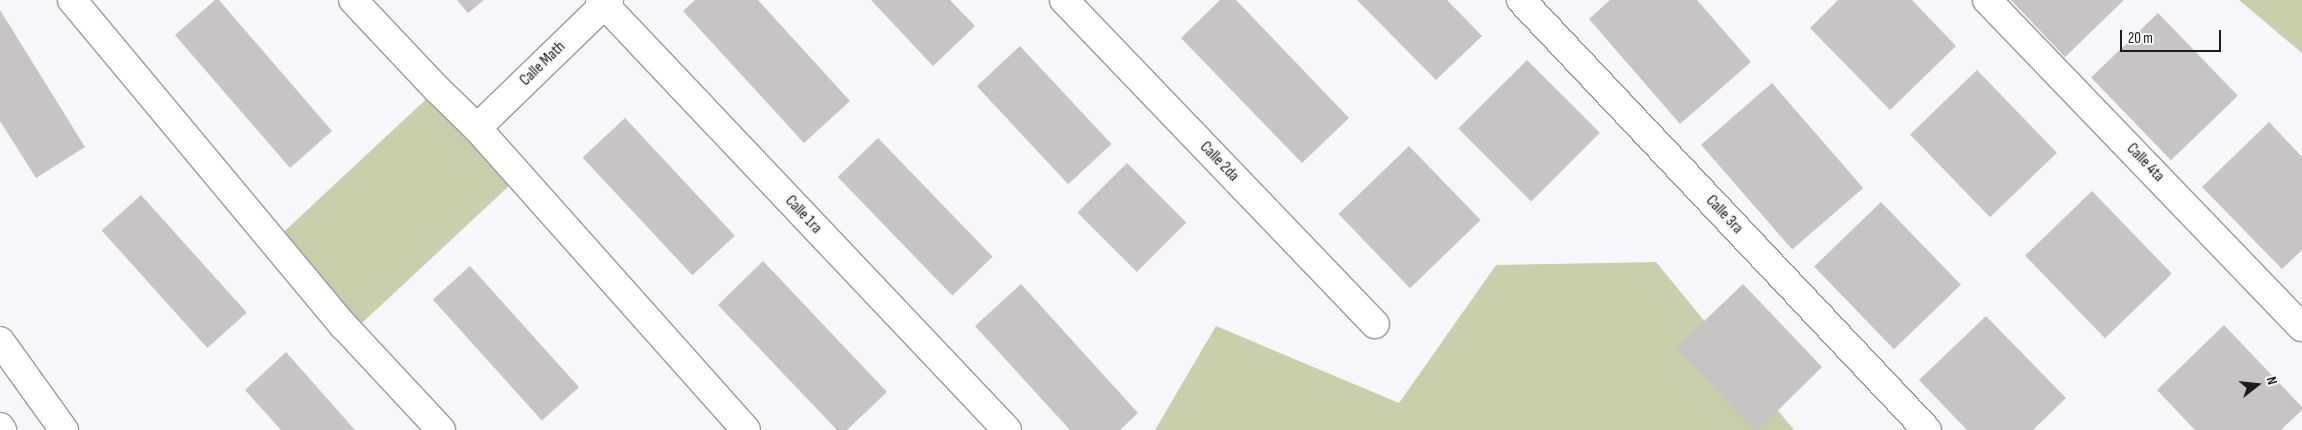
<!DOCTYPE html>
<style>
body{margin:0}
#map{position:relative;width:2302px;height:430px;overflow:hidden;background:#f6f7fa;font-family:"Sofia Sans Condensed",sans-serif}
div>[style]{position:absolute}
.green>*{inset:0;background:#c9cfac;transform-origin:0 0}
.building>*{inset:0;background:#c7c4c3;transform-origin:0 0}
.roads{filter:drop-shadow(1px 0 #9a9c9e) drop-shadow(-1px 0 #9a9c9e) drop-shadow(0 1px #9a9c9e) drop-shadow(0 -1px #9a9c9e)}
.minor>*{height:28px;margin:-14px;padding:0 14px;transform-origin:14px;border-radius:14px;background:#fff}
span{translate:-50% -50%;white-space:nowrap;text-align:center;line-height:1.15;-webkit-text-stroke:4px #f6f7fa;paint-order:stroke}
.street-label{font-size:16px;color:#1c1d1e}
.north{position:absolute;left:2232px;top:360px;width:50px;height:50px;-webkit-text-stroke:4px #f6f7fa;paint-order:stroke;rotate:74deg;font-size:14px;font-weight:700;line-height:20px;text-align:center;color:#1c1d1e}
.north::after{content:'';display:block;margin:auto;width:18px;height:22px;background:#1c1d1e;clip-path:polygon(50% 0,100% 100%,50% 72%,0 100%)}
.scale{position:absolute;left:2120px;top:30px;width:101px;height:22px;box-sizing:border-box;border:2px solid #1c1d1e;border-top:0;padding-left:6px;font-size:15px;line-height:18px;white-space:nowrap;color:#1c1d1e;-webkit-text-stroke:4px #f6f7fa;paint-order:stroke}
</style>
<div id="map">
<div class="green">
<i style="clip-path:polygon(2239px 0,2302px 0,2302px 53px)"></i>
<i style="left:437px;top:89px;width:120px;height:224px;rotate:47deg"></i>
<i style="clip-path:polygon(1656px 262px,1794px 430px,1155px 430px,1216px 326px,1399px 403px,1496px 265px)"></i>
</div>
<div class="building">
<i style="clip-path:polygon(215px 0,219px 0,332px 131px,290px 168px,175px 35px)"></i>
<i style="clip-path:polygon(457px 0,484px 0,468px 13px)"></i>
<i style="clip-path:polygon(695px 0,758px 0,850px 101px,804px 143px,683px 11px)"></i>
<i style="clip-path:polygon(871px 0,950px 0,975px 26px,933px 66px)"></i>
<i style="clip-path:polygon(1220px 0,1236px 0,1349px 118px,1302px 163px,1181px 38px)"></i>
<i style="clip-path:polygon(1357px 0,1447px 0,1482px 36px,1436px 80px)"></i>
<i style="clip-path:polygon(1610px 0,1697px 0,1751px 62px,1680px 124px,1589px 19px)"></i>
<i style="clip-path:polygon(1838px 0,1912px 0,1956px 46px,1890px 110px,1810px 28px)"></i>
<i style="clip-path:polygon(2011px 0,2124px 0,2065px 57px)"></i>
<i style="clip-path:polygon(0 10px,85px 147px,36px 178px,0 121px)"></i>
<i style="left:2158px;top:13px;width:115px;height:93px;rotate:46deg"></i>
<i style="left:1020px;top:46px;width:134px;height:59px;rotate:47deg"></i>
<i style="left:1527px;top:60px;width:103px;height:97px;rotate:45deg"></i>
<i style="left:1977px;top:70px;width:115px;height:93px;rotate:46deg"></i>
<i style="left:1772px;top:83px;width:139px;height:94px;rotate:49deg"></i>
<i style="left:625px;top:118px;width:161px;height:58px;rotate:47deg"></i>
<i style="clip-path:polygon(2269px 122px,2302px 157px,2302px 250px,2282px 269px,2202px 187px)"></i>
<i style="left:878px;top:138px;width:165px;height:56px;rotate:46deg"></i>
<i style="left:1409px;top:146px;width:103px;height:98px;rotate:46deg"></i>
<i style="left:1127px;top:163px;width:84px;height:70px;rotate:45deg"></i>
<i style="left:2092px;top:191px;width:115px;height:93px;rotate:46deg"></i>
<i style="left:141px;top:195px;width:158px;height:53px;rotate:48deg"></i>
<i style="left:1881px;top:202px;width:115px;height:93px;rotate:46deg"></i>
<i style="clip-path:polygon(763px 261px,887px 392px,847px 430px,837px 430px,718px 305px)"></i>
<i style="left:470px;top:266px;width:163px;height:50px;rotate:48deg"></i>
<i style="clip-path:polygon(1021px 284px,1138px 413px,1120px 430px,1070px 430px,975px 326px)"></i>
<i style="clip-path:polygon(1743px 284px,1822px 367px,1758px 430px,1754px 430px,1676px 348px)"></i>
<i style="clip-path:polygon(1986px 316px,2066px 398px,2033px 430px,1967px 430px,1919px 380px)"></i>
<i style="clip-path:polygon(2224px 325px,2302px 407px,2302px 410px,2281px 430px,2195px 430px,2157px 390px)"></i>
<i style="clip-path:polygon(286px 352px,355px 430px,281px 430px,245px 390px)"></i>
</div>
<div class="roads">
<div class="minor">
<i style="left:72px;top:0;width:425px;rotate:50.2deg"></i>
<i style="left:344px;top:326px;width:142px;rotate:47deg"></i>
<i style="left:353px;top:0;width:122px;rotate:46.7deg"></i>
<i style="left:437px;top:89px;width:56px;rotate:44.3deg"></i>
<i style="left:477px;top:128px;width:404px;rotate:48.3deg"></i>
<i style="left:600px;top:0;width:592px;rotate:46.57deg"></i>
<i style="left:1064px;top:0;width:449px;rotate:46.2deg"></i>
<i style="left:1521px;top:0;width:591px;rotate:46.64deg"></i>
<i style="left:1987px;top:0;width:454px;rotate:46.1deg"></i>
<i style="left:477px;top:128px;width:184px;rotate:-44.1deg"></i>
<i style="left:0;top:341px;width:110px;rotate:54.3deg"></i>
<i style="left:0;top:427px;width:4px;rotate:56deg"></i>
</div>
</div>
<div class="street-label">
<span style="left:543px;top:64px;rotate:-44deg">Calle Math</span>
<span style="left:1219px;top:162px;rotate:46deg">Calle 2da</span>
<span style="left:2145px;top:163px;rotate:46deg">Calle 4ta</span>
<span style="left:803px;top:215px;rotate:47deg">Calle 1ra</span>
<span style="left:1724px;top:215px;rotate:47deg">Calle 3ra</span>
</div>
<div class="north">N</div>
<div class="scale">20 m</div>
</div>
